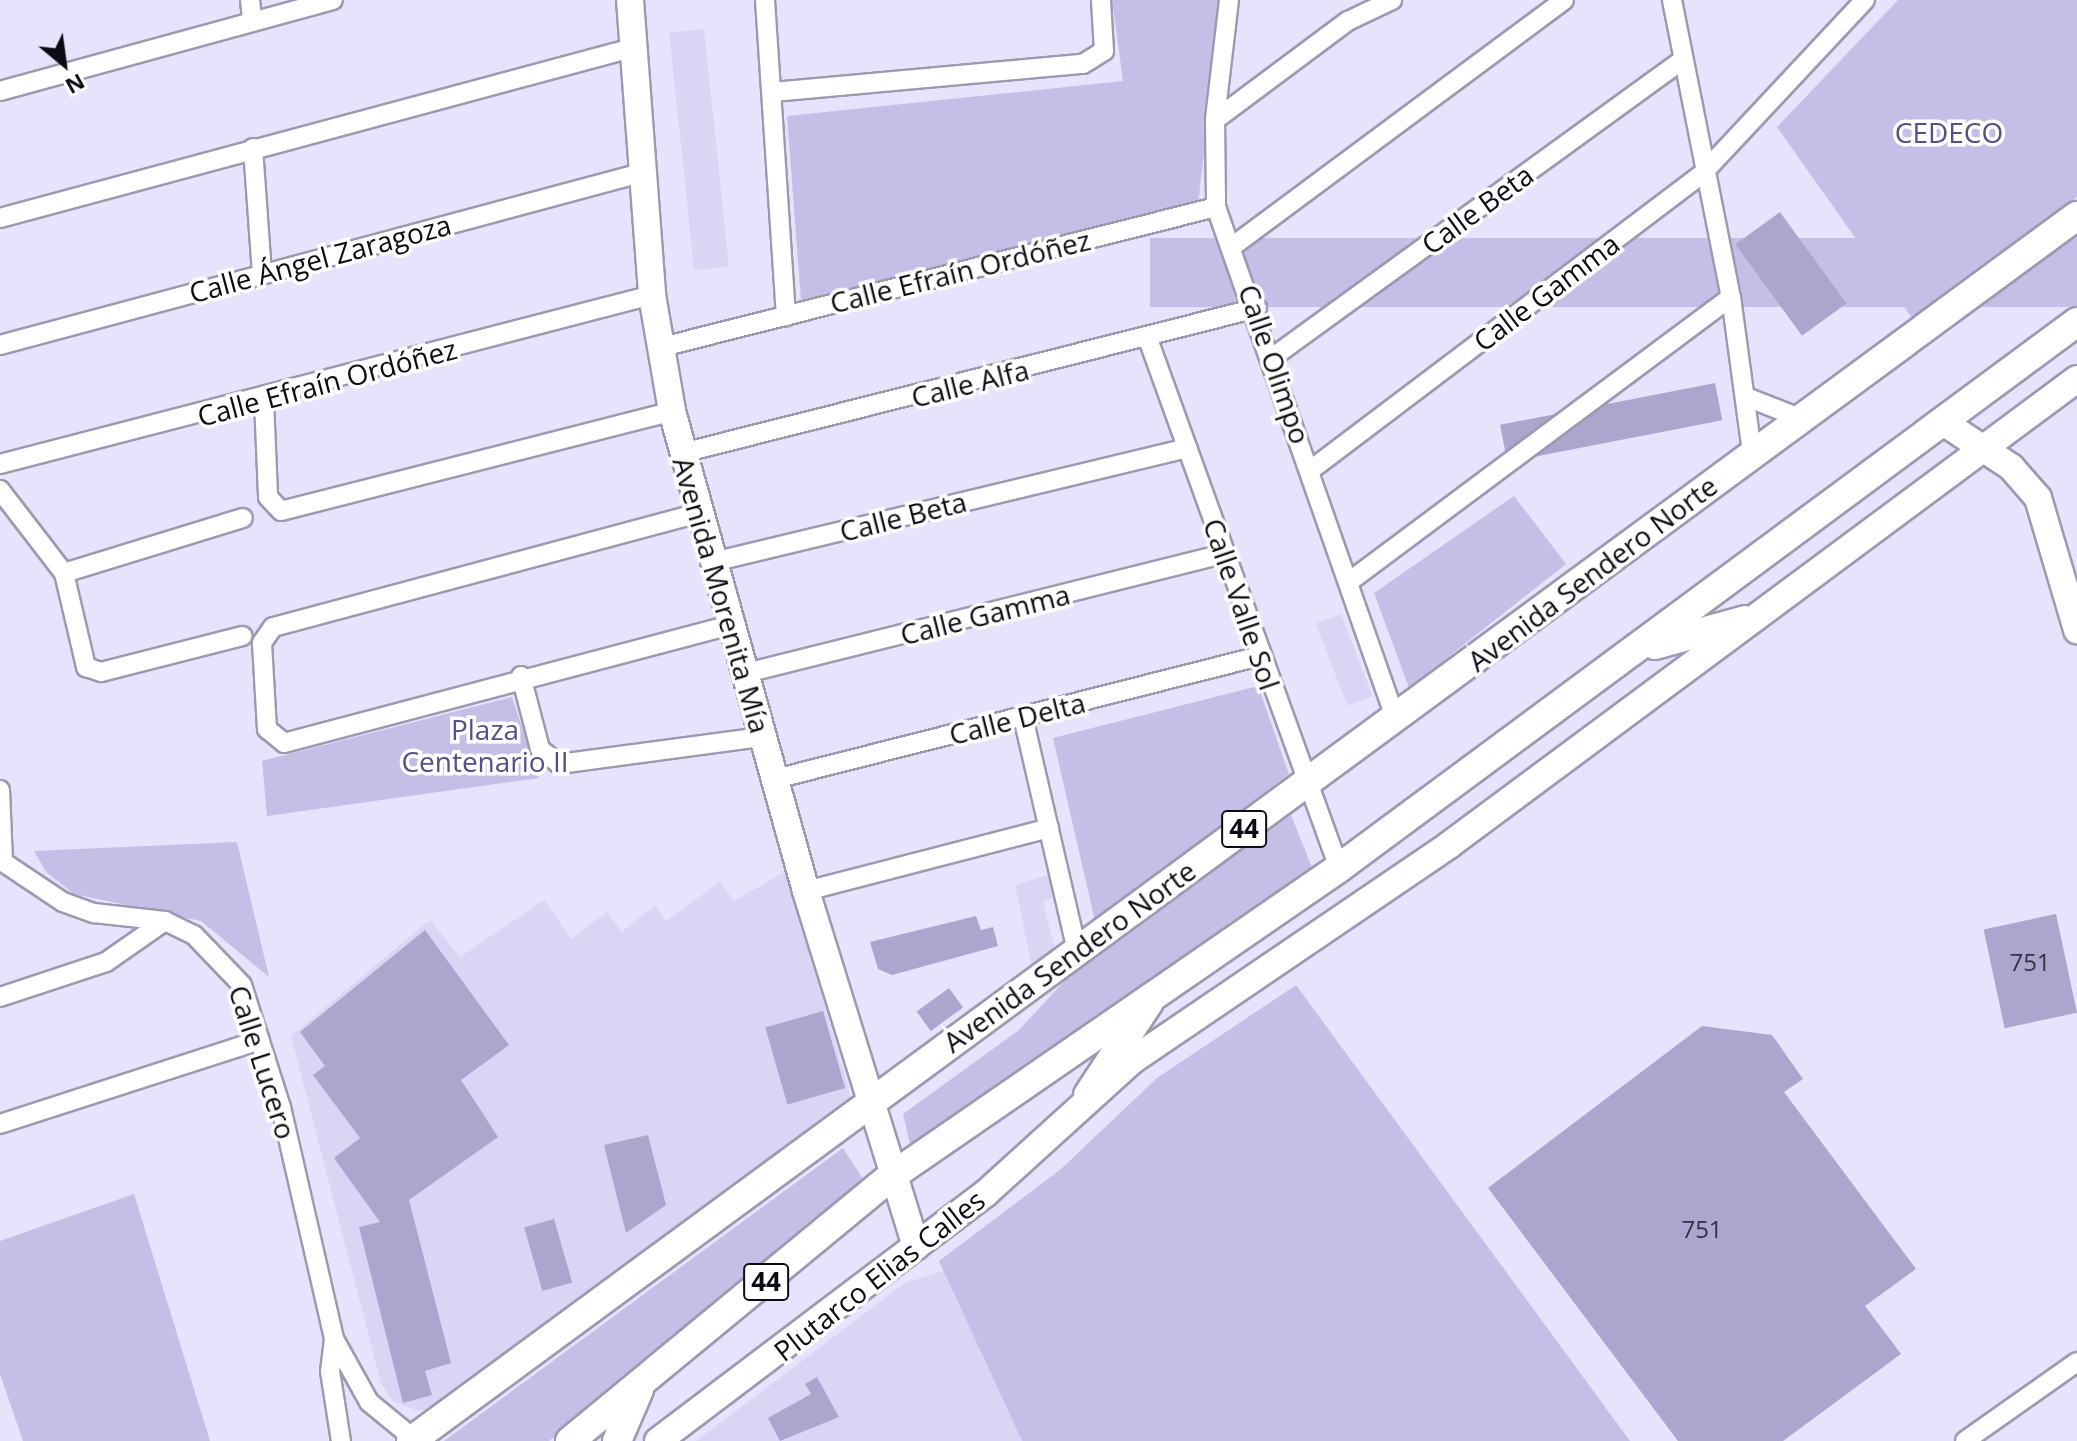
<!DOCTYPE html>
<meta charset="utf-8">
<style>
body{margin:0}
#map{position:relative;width:2077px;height:1441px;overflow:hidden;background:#e6e3fc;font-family:"Open Sans",sans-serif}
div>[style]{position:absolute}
.built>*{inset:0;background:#d9d5f5;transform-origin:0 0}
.green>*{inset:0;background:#c4bfe7;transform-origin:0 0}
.building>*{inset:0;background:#aba6ce;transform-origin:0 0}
.roads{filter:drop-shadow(2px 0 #9c99b0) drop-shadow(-2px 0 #9c99b0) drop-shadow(0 2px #9c99b0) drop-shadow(0 -2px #9c99b0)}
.street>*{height:18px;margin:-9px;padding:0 9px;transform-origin:9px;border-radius:9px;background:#fff}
.secondary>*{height:26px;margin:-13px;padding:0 13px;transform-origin:13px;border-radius:13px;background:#fff}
.primary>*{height:28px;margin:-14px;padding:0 14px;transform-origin:14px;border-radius:14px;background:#fff}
span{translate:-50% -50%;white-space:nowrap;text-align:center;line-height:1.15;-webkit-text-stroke:7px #fff;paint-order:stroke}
.number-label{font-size:24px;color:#343242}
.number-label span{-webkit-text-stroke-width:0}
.shield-label span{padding:2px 6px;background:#fff;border:2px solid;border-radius:6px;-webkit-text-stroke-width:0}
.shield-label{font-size:26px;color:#0d0c14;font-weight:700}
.park-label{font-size:28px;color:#584d84}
.street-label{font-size:28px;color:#0d0c14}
.north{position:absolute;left:24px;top:24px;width:80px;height:80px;-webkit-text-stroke:6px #fff;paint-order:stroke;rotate:151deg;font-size:22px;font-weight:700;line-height:32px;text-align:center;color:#0d0c14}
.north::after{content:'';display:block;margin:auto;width:28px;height:36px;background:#0d0c14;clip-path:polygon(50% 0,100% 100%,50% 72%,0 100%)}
</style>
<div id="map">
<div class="built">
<i style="left:704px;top:29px;width:239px;height:35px;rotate:84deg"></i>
<i style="left:1341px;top:614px;width:88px;height:27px;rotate:69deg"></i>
<i style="clip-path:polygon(786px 871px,853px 1105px,436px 1406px,419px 1411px,393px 1401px,381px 1383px,291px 1036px,430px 920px,460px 957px,544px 900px,571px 939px,607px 912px,622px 932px,655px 905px,666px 921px,720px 882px,734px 901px)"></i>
<i style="clip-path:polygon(1052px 874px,1058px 896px,1043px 902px,1056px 954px,1033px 971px,1015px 885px)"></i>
<i style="clip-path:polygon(944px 1271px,1022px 1441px,696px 1441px,905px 1283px)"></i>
</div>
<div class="green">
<i style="clip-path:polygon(1112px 0,1222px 0,1198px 204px,801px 300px,787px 116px,1123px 81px)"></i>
<i style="clip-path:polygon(1898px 0,2077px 0,2077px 197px,1912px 318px,1777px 127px)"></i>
<i style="left:2077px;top:238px;width:69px;height:927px;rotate:90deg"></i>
<i style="clip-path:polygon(1514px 496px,1566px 564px,1409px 688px,1374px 593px)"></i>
<i style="clip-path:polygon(1258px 686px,1289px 774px,1095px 921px,1053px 738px)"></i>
<i style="clip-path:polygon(512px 697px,539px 778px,267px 816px,262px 761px)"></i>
<i style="clip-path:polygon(1291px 815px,1313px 870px,912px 1153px,903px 1114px,1019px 1030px,1069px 976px)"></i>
<i style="clip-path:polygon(237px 842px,269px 977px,201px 921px,74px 894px,46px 872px,34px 851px)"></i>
<i style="clip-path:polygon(1296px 985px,1630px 1441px,1022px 1441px,939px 1261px,1061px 1169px,1157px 1078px)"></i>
<i style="clip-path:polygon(843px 1148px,863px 1179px,549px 1441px,444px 1441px)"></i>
<i style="clip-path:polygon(134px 1194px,210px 1441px,23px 1441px,0 1374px,0 1241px)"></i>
</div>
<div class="building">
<i style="left:1780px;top:212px;width:113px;height:55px;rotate:54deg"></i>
<i style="left:1715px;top:383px;width:38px;height:219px;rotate:79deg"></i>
<i style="left:2056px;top:914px;width:101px;height:74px;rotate:78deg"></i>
<i style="clip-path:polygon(976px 916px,981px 930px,993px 927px,998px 946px,892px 975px,878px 969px,870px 942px)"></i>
<i style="clip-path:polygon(425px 930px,509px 1045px,461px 1080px,498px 1137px,409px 1200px,451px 1363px,425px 1371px,432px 1395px,403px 1403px,359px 1227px,380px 1222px,334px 1158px,360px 1138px,313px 1075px,325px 1066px,300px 1032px)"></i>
<i style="left:949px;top:988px;width:24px;height:40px;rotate:54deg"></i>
<i style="left:823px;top:1011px;width:80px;height:60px;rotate:74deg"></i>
<i style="clip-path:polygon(1702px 1026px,1772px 1035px,1803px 1079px,1784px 1092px,1916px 1269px,1865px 1306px,1901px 1354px,1783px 1441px,1678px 1441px,1488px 1188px)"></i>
<i style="clip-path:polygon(648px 1135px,666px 1205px,626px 1233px,604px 1145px)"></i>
<i style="left:554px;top:1219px;width:66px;height:31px;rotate:74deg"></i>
<i style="clip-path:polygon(817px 1377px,839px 1417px,780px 1441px,768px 1418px,811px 1394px,805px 1384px)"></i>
</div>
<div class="roads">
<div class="street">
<i style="left:250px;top:0;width:20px;rotate:84deg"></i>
<i style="left:765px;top:0;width:317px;rotate:86.2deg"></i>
<i style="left:1229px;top:0;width:121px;rotate:96.7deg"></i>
<i style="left:1215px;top:120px;width:87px;rotate:89.3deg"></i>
<i style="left:1216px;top:207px;width:544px;rotate:70.67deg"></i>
<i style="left:1672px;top:0;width:303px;rotate:78.8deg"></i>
<i style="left:1731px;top:297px;width:156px;rotate:82.3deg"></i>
<i style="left:0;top:91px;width:345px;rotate:-15.3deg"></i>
<i style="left:773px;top:92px;width:311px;rotate:-5.2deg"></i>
<i style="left:1083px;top:64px;width:25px;rotate:-32deg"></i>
<i style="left:1104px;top:51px;width:51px;rotate:-93.4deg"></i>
<i style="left:1215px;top:120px;width:166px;rotate:-36.7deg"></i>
<i style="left:1348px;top:21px;width:49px;rotate:-25.5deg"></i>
<i style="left:253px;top:148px;width:126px;rotate:85.9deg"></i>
<i style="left:0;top:218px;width:654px;rotate:-15.06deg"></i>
<i style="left:1233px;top:246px;width:412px;rotate:-36.6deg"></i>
<i style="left:1148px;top:339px;width:562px;rotate:70.15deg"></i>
<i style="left:0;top:345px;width:664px;rotate:-15.02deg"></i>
<i style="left:658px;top:348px;width:576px;rotate:-14.18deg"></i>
<i style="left:1273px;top:357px;width:504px;rotate:-35.96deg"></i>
<i style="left:1749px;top:398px;width:57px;rotate:21.6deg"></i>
<i style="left:264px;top:400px;width:97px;rotate:87.6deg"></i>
<i style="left:268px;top:497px;width:19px;rotate:47deg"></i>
<i style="left:281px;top:511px;width:404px;rotate:-14.3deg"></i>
<i style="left:682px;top:453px;width:593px;rotate:-14.15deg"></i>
<i style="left:0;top:464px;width:674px;rotate:-14.53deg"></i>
<i style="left:1312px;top:469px;width:490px;rotate:-37.1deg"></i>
<i style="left:1703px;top:173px;width:237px;rotate:-46.9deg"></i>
<i style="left:0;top:490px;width:105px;rotate:52.4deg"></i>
<i style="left:64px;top:573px;width:97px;rotate:76.8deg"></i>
<i style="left:86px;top:667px;width:16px;rotate:18deg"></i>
<i style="left:101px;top:672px;width:146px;rotate:-14.3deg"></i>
<i style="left:699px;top:513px;width:441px;rotate:165deg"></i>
<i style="left:273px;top:627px;width:19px;rotate:125deg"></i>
<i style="left:262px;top:643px;width:86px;rotate:86.7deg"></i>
<i style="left:267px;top:729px;width:22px;rotate:39deg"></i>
<i style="left:284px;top:743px;width:462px;rotate:-14.8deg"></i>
<i style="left:713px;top:562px;width:488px;rotate:-13.5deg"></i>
<i style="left:64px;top:573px;width:187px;rotate:-17.1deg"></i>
<i style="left:1350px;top:581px;width:475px;rotate:-36.7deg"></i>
<i style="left:746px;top:673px;width:494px;rotate:-14deg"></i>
<i style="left:521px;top:676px;width:75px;rotate:75.4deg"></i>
<i style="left:540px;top:749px;width:24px;rotate:38deg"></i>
<i style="left:559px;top:764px;width:205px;rotate:-7.6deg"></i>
<i style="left:1023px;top:717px;width:239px;rotate:77deg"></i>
<i style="left:775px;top:779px;width:500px;rotate:-14.23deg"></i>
<i style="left:0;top:790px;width:72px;rotate:87.6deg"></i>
<i style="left:3px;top:862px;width:72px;rotate:33.7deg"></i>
<i style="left:63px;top:902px;width:33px;rotate:20deg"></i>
<i style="left:94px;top:913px;width:71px;rotate:6.4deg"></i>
<i style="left:165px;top:921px;width:32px;rotate:26deg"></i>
<i style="left:194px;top:935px;width:69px;rotate:46.2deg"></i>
<i style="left:242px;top:985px;width:128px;rotate:72.3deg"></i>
<i style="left:281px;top:1107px;width:238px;rotate:77.1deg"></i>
<i style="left:334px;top:1339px;width:32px;rotate:97deg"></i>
<i style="left:330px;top:1371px;width:71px;rotate:81.1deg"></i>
<i style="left:806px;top:891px;width:251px;rotate:-14.5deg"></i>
<i style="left:0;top:997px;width:112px;rotate:-18.3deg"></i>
<i style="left:106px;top:962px;width:72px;rotate:-34.8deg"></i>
<i style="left:0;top:1124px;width:273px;rotate:-17.9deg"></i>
<i style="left:334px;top:1339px;width:72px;rotate:60.9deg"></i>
<i style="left:369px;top:1402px;width:58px;rotate:39.4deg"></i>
<i style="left:1965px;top:1441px;width:137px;rotate:-35.2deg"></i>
</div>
<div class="secondary">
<i style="left:630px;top:0;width:296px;rotate:85.7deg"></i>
<i style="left:652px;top:295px;width:118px;rotate:80.2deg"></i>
<i style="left:672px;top:411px;width:498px;rotate:74.4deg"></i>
<i style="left:806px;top:891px;width:372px;rotate:72.8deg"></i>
<i style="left:1943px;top:422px;width:82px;rotate:33.5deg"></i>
<i style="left:2011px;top:467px;width:41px;rotate:48.9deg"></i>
<i style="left:2038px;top:498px;width:138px;rotate:73.5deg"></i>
<i style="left:658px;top:1441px;width:410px;rotate:-37.1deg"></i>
<i style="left:985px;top:1194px;width:200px;rotate:-42.2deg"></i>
<i style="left:1133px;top:1060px;width:382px;rotate:-34.2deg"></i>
<i style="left:1449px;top:845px;width:782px;rotate:-36.58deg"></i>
</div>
<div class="primary">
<i style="left:1655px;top:645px;width:93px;rotate:-15.5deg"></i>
<i style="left:1088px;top:1095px;width:111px;rotate:-56.7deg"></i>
<i style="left:411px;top:1441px;width:2068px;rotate:-36.33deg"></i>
<i style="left:570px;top:1441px;width:417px;rotate:-39.5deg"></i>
<i style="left:892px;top:1176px;width:543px;rotate:-34.57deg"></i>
<i style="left:1339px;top:868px;width:918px;rotate:-36.5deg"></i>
<i style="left:617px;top:1441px;width:56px;rotate:-66.7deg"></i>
</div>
</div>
<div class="number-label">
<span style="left:2030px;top:962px">751</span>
<span style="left:1702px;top:1229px">751</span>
</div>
<div class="shield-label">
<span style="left:1244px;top:829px">44</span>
<span style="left:766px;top:1282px">44</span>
</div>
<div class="park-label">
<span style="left:1949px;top:132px">CEDECO</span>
<span style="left:485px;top:745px">Plaza<br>Centenario II</span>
</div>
<div class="street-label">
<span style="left:1477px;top:209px;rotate:-36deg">Calle Beta</span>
<span style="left:320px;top:258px;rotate:-15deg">Calle Ángel Zaragoza</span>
<span style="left:960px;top:271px;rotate:-14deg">Calle Efraín Ordóñez</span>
<span style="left:1546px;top:292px;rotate:-37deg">Calle Gamma</span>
<span style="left:1275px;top:364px;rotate:71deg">Calle Olimpo</span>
<span style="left:327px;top:382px;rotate:-15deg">Calle Efraín Ordóñez</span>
<span style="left:970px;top:383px;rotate:-14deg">Calle Alfa</span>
<span style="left:903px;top:516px;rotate:-14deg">Calle Beta</span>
<span style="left:1592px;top:573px;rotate:-37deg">Avenida Sendero Norte</span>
<span style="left:722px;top:595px;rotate:74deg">Avenida Morenita Mía</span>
<span style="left:1242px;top:604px;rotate:71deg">Calle Valle Sol</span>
<span style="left:985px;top:614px;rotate:-14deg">Calle Gamma</span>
<span style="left:1017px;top:718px;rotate:-14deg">Calle Delta</span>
<span style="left:1069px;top:956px;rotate:-36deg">Avenida Sendero Norte</span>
<span style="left:263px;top:1062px;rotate:72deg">Calle Lucero</span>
<span style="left:879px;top:1275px;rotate:-38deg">Plutarco Elias Calles</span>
</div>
<div class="north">N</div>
</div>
